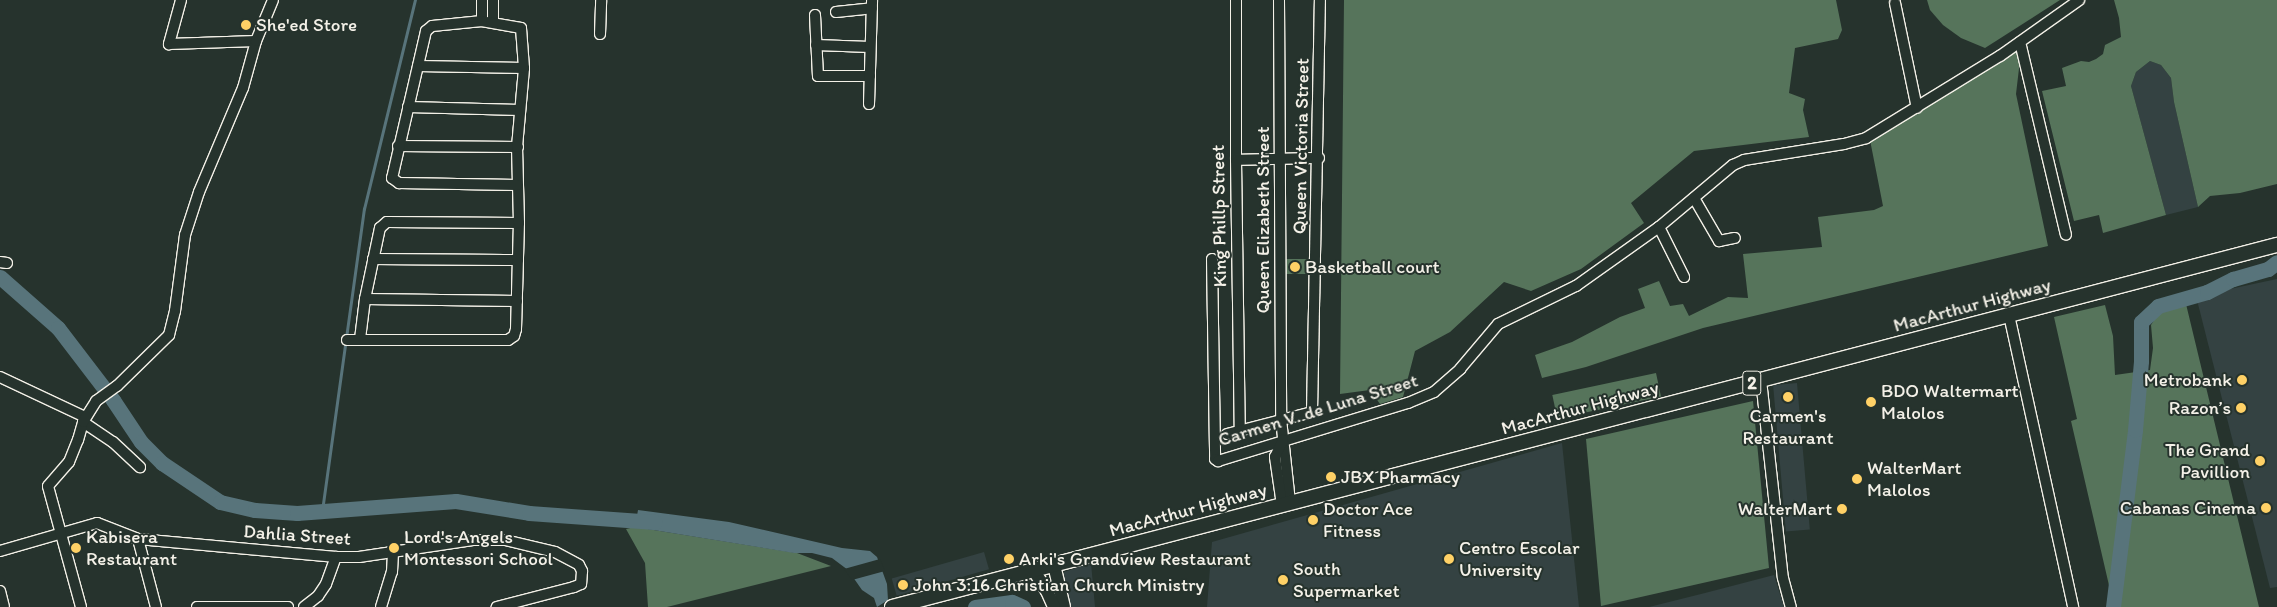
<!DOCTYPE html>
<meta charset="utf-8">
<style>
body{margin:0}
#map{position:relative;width:2277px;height:607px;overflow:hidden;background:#26332d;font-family:Itim,sans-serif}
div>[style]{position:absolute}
.built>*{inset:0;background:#344242;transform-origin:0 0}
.green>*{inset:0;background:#56745b;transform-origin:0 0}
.water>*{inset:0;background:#58747b}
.pier>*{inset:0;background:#26332d}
.stream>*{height:2.5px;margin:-1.25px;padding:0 1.25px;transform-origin:1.25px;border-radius:1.25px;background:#58747b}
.river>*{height:15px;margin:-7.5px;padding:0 7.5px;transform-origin:7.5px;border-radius:7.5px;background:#58747b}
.roads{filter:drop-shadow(1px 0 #f4f1e8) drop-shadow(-1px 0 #f4f1e8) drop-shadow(0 1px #f4f1e8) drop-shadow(0 -1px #f4f1e8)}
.minor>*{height:10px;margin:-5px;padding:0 5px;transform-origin:5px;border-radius:5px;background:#26332d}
.major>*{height:12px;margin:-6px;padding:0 6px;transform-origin:6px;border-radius:6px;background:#26332d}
.highway>*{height:14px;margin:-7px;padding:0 7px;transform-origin:7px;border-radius:7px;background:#26332d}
.dots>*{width:14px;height:14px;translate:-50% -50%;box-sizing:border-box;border:2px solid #26332d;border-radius:50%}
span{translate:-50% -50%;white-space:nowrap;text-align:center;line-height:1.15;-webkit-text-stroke:4px #26332d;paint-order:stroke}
.shield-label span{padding:1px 4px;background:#26332d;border:1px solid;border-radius:4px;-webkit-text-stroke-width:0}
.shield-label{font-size:18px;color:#f4f1e8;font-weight:700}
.poi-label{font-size:19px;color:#f4f1e8}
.left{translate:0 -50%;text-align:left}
.right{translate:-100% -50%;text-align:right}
.street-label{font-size:19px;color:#f4f1e8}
</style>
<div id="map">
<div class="built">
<i style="clip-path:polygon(2150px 61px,2161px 65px,2171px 78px,2174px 102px,2198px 207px,2166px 215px,2131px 86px,2136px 72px)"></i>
<i style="clip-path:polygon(2277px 279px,2277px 587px,2270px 588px,2197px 300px,2230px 289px)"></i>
<i style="left:1797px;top:383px;width:147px;height:24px;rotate:85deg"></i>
<i style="clip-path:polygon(1562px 443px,1579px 607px,1207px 607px,1212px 542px)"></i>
<i style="left:984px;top:552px;width:18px;height:96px;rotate:74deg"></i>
<i style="clip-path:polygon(1091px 563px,1095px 607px,1065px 607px,1064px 572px)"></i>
<i style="clip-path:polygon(1774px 575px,1784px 607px,1649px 607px,1705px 593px)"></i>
</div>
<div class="green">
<i style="clip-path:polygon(1344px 0,1836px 0,1842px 30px,1838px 39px,1795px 48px,1789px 93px,1805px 99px,1803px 110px,1809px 137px,1694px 151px,1631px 203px,1644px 223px,1581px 269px,1531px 291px,1504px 282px,1450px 332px,1415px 351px,1403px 397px,1380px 404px,1370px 390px,1340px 394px)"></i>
<i style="clip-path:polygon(1927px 0,2060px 0,1985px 48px,1961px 38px,1943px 25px,1930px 10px)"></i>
<i style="clip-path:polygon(2114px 0,2277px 0,2277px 184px,2240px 193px,2210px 196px,2198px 207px,2174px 102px,2171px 78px,2161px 65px,2150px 61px,2136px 72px,2131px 86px,2166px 215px,2103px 233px,2099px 215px,2074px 221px,2042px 91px,2066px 86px,2062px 68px,2081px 61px,2089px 62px,2096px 59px,2103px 54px,2105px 45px,2121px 37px,2119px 18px)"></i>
<i style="clip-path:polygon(2015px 47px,2020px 60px,2016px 94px,2048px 246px,1703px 328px,1586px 367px,1542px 378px,1535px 355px,1572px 342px,1620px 317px,1645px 308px,1638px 289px,1659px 281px,1670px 306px,1683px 304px,1689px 316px,1728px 297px,1748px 298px,1743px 254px,1822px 247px,1818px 217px,1874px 210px,1883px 206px,1870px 140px)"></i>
<i style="left:1309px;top:259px;width:15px;height:27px;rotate:90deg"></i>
<i style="clip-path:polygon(2186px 304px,2259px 607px,2114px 607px,2071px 421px,2077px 419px,2054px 317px,2105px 305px,2113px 336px,2115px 375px,2150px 370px,2153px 348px,2151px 325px,2158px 314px)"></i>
<i style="left:1656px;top:373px;width:24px;height:106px;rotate:78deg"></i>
<i style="clip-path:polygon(1753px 401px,1769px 568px,1601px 606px,1586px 439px)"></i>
<i style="clip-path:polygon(635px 527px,797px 553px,831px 566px,667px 607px,648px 607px,645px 563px,626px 529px)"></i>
</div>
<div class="water">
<i style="clip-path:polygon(638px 510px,729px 522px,842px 548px,870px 551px,877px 557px,883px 573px,887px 584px,888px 600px,877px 607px,874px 598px,862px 590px,848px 570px,832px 558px,812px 553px,794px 553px,635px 527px)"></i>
</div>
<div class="pier">
<i style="clip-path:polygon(880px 559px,885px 571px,852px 580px,844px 569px)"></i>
</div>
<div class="stream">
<i style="left:322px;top:511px;width:305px;rotate:-82.1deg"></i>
<i style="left:364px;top:209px;width:215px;rotate:-76.3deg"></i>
</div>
<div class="river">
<i style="left:0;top:277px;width:77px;rotate:41.3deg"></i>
<i style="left:58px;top:328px;width:91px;rotate:52.6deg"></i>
<i style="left:113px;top:400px;width:50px;rotate:56.3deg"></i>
<i style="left:141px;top:442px;width:30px;rotate:45deg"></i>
<i style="left:162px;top:463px;width:70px;rotate:33.9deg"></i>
<i style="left:220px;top:502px;width:36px;rotate:13deg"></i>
<i style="left:255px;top:510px;width:42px;rotate:4.1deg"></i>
<i style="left:297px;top:513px;width:159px;rotate:-4.3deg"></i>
<i style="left:456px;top:501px;width:74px;rotate:9.3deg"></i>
<i style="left:529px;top:513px;width:126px;rotate:4.1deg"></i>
<i style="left:975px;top:607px;width:37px;rotate:-8deg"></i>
<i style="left:1012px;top:602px;width:12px;rotate:24deg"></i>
<i style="left:2113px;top:607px;width:178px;rotate:-82.9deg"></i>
<i style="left:2135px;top:430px;width:69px;rotate:-85deg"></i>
<i style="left:2141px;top:361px;width:39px;rotate:-90deg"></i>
<i style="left:2141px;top:322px;width:23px;rotate:-43deg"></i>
<i style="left:2158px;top:306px;width:51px;rotate:-15.9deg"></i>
<i style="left:2207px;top:292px;width:29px;rotate:-27deg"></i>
<i style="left:2233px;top:279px;width:36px;rotate:-16deg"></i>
<i style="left:2268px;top:269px;width:11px;rotate:-38deg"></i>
</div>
<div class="roads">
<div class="minor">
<i style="left:181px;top:0;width:46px;rotate:105.3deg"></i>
<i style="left:169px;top:44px;width:87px;rotate:-2deg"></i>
<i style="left:493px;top:0;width:21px;rotate:90deg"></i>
<i style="left:1236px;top:0;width:160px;rotate:90deg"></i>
<i style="left:1236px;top:160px;width:271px;rotate:89.2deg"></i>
<i style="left:1279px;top:0;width:419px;rotate:89.7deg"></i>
<i style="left:1281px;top:419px;width:83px;rotate:83.8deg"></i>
<i style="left:1895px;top:3px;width:107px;rotate:78.2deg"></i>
<i style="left:836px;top:12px;width:36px;rotate:-6deg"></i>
<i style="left:815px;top:15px;width:61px;rotate:87.2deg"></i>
<i style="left:818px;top:76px;width:52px"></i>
<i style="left:482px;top:21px;width:21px;rotate:-90deg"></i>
<i style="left:600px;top:34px;width:34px;rotate:-88deg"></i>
<i style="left:2020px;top:42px;width:198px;rotate:76.6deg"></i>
<i style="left:816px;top:45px;width:54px;rotate:2.1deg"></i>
<i style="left:418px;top:66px;width:106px;rotate:1.1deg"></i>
<i style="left:869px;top:104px;width:104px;rotate:-88.3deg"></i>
<i style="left:408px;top:107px;width:112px;rotate:1.5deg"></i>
<i style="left:398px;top:146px;width:120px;rotate:0.5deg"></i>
<i style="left:1236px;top:160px;width:83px;rotate:-1.4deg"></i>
<i style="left:1694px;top:198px;width:50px;rotate:59.8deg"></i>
<i style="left:1719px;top:241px;width:16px;rotate:-11deg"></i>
<i style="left:1659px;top:227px;width:56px;rotate:63.4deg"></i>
<i style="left:373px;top:259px;width:145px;rotate:0.4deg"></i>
<i style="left:1212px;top:259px;width:200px;rotate:89.1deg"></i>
<i style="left:1215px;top:459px;width:4px;rotate:34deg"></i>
<i style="left:1218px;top:461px;width:199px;rotate:-17deg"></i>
<i style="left:1408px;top:403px;width:28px;rotate:-23deg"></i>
<i style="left:1434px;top:392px;width:35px;rotate:-41deg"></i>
<i style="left:1460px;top:369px;width:59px;rotate:-49.8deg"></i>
<i style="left:1498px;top:324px;width:87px;rotate:-26deg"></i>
<i style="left:1576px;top:286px;width:102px;rotate:-35.4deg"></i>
<i style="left:1659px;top:227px;width:97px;rotate:-40deg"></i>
<i style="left:1733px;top:165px;width:12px;rotate:-24deg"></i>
<i style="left:1744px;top:160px;width:101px;rotate:-9.1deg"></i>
<i style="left:1844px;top:144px;width:23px;rotate:-15deg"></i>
<i style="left:1866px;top:138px;width:157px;rotate:-31.5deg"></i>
<i style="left:2000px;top:56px;width:97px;rotate:-35.3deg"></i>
<i style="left:0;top:262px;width:7px;rotate:8deg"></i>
<i style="left:365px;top:299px;width:152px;rotate:0.8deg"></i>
<i style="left:2009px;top:315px;width:299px;rotate:77.6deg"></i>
<i style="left:360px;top:339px;width:40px;rotate:-82.9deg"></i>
<i style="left:365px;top:299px;width:73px;rotate:-78.1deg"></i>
<i style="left:380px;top:228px;width:9px;rotate:-41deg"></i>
<i style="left:387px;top:222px;width:132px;rotate:0.4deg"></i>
<i style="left:347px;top:340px;width:161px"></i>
<i style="left:508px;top:340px;width:7px;rotate:-34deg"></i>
<i style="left:514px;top:336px;width:7px;rotate:-74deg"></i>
<i style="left:516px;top:329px;width:106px;rotate:-88.4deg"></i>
<i style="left:519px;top:223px;width:76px;rotate:-91.5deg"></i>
<i style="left:517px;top:147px;width:79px;rotate:-84.9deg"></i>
<i style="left:524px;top:68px;width:40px;rotate:-94.3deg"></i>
<i style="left:521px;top:28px;width:40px;rotate:-170deg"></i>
<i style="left:482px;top:21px;width:50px;rotate:174.3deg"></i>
<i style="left:432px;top:26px;width:8px;rotate:140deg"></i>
<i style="left:426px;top:31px;width:151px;rotate:103deg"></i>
<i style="left:392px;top:178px;width:9px;rotate:36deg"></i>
<i style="left:399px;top:183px;width:118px;rotate:1deg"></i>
<i style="left:0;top:377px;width:94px;rotate:25.2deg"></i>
<i style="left:1761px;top:380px;width:199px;rotate:83.7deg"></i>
<i style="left:1783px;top:578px;width:30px;rotate:75deg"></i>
<i style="left:83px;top:422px;width:36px;rotate:34deg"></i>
<i style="left:113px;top:442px;width:37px;rotate:43deg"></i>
<i style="left:1227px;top:434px;width:88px;rotate:-14.5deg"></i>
<i style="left:1312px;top:412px;width:412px;rotate:-88.9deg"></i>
<i style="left:1282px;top:505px;width:49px;rotate:-98.3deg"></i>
<i style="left:1275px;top:457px;width:19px;rotate:-65deg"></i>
<i style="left:138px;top:539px;width:70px;rotate:75.2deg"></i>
<i style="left:0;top:551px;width:101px;rotate:-16.1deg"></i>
<i style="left:97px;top:523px;width:44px;rotate:21.3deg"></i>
<i style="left:138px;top:539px;width:199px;rotate:5.2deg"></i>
<i style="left:336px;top:557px;width:23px"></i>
<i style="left:359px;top:557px;width:115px;rotate:-8.5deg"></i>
<i style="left:473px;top:540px;width:32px"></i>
<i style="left:505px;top:540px;width:51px;rotate:13.5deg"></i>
<i style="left:555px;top:552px;width:27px;rotate:28deg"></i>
<i style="left:579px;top:565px;width:7px;rotate:63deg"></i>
<i style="left:582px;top:571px;width:13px;rotate:94deg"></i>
<i style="left:581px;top:584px;width:8px;rotate:157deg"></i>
<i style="left:574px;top:587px;width:80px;rotate:165.4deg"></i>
<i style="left:0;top:591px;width:16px;rotate:76deg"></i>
<i style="left:81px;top:607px;width:125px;rotate:-105.3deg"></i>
<i style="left:48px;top:486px;width:32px;rotate:-49deg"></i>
<i style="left:69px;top:462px;width:24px;rotate:-68deg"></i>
<i style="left:78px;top:440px;width:19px;rotate:-74deg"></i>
<i style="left:83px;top:422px;width:25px;rotate:-58deg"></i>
<i style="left:96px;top:401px;width:26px;rotate:-36deg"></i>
<i style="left:117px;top:386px;width:73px;rotate:-44.4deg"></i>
<i style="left:169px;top:335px;width:25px;rotate:-76deg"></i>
<i style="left:175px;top:311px;width:77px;rotate:-82.5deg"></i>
<i style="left:185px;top:235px;width:45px;rotate:-72deg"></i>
<i style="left:199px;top:192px;width:113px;rotate:-67.1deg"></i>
<i style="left:243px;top:88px;width:49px;rotate:-74.5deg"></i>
<i style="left:256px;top:41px;width:44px;rotate:-67.5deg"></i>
<i style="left:197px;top:607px;width:91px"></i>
<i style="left:304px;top:607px;width:18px;rotate:-38deg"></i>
<i style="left:318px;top:596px;width:14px;rotate:-56deg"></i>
<i style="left:326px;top:584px;width:29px;rotate:-70deg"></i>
<i style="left:381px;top:607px;width:37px;rotate:-73deg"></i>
<i style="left:392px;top:572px;width:21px;rotate:-87deg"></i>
</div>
<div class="major">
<i style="left:1054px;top:565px;width:43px;rotate:76.6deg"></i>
<i style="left:1034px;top:571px;width:24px;rotate:57deg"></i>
<i style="left:1047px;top:591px;width:17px;rotate:66deg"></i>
</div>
<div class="highway">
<i style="left:892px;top:607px;width:1432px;rotate:-14.65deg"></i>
</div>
</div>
<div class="dots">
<i style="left:246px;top:25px;background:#ffd166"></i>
<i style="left:1295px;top:267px;background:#ffd166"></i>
<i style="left:2242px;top:380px;background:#ffd166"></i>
<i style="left:1788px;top:397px;background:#ffd166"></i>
<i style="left:1871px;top:402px;background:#ffd166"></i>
<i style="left:2241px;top:408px;background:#ffd166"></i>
<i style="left:2260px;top:461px;background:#ffd166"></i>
<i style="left:1331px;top:477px;background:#ffd166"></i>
<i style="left:1857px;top:479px;background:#ffd166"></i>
<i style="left:2266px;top:508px;background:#ffd166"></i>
<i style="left:1842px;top:509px;background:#ffd166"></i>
<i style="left:1313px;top:520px;background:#ffd166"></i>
<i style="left:76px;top:548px;background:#ffd166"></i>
<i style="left:394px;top:548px;background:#ffd166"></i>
<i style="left:1009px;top:559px;background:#ffd166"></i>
<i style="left:1449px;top:559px;background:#ffd166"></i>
<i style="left:1283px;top:580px;background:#ffd166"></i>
<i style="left:903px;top:585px;background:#ffd166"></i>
</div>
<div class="shield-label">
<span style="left:1752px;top:383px">2</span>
</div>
<div class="poi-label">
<span class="left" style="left:256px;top:25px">She'ed Store</span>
<span class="left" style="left:1305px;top:267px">Basketball court</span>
<span class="right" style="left:2232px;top:380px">Metrobank</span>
<span class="left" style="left:1881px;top:402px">BDO Waltermart<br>Malolos</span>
<span class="right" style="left:2231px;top:408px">Razon’s</span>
<span style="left:1788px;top:427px">Carmen's<br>Restaurant</span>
<span class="right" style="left:2250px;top:461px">The Grand<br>Pavillion</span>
<span class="left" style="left:1867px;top:479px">WalterMart<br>Malolos</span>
<span class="left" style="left:1341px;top:477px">JBX Pharmacy</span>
<span class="right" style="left:2256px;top:508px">Cabanas Cinema</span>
<span class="left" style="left:1323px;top:520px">Doctor Ace<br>Fitness</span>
<span class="right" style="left:1832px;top:509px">WalterMart</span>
<span class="left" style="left:86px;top:548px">Kabisera<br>Restaurant</span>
<span class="left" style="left:404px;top:548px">Lord's Angels<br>Montessori School</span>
<span class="left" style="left:1459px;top:559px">Centro Escolar<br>University</span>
<span class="left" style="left:1019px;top:559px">Arki's Grandview Restaurant</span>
<span class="left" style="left:1293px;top:580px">South<br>Supermarket</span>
<span class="left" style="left:913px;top:585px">John 3:16 Christian Church Ministry</span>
</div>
<div class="street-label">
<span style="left:1301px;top:146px;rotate:-89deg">Queen Victoria Street</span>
<span style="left:1219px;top:216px;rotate:-91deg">King Phillp Street</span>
<span style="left:1263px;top:220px;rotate:-90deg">Queen Elizabeth Street</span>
<span style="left:1972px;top:305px;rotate:-15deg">MacArthur Highway</span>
<span style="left:1580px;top:408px;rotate:-15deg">MacArthur Highway</span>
<span style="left:1318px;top:410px;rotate:-17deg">Carmen V. de Luna Street</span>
<span style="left:1188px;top:510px;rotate:-15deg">MacArthur Highway</span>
<span style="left:297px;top:535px;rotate:4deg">Dahlia Street</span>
</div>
</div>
